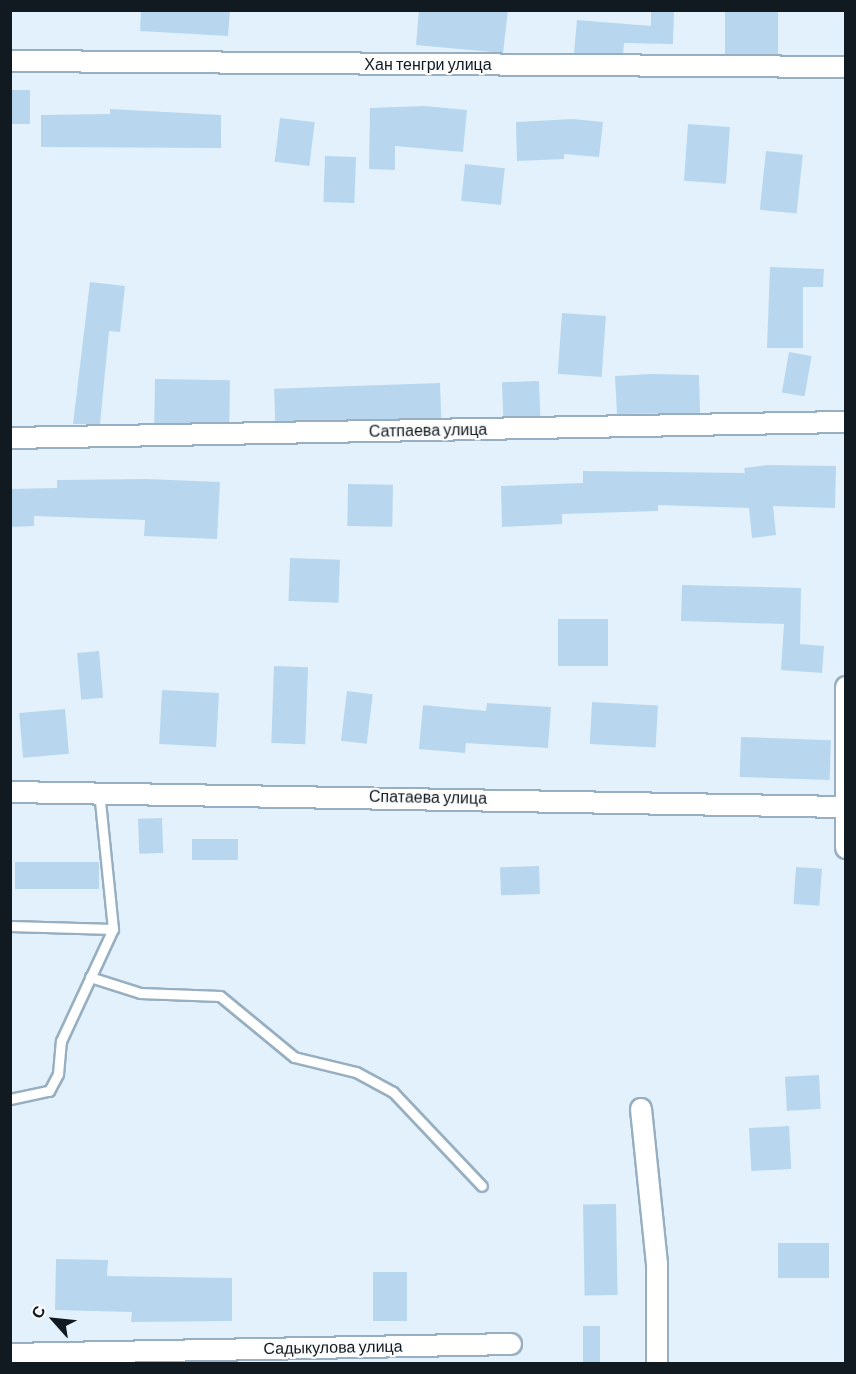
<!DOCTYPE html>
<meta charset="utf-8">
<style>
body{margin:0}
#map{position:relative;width:856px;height:1374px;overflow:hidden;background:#e3f1fd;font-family:Barlow,sans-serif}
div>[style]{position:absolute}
.building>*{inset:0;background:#b8d7ef;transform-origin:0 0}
.roads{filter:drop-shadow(2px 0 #97afc0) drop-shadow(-2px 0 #97afc0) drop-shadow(0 2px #97afc0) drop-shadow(0 -2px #97afc0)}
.lane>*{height:9px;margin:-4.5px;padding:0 4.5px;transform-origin:4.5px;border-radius:4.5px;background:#fff}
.street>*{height:20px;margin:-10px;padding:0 10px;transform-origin:10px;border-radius:10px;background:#fff}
span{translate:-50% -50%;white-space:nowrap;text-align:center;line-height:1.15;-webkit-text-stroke:4.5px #fcfcfc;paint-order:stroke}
.street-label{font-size:16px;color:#111a20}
.frame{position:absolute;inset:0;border:12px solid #111a20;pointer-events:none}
.north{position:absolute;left:24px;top:1290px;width:60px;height:60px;-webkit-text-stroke:4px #fcfcfc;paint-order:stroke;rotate:297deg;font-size:16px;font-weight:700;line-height:24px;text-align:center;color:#111a20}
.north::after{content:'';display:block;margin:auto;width:21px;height:27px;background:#111a20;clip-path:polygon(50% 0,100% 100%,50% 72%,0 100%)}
</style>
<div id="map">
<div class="building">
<i style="clip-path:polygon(141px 10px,230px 10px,228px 36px,140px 31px)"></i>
<i style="clip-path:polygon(419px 10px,508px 10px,503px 53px,416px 45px)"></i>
<i style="clip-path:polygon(651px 10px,674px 10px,673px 44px,624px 43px,623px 53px,574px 53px,577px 20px,651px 26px)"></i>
<i style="left:725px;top:10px;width:53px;height:44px"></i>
<i style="left:10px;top:90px;width:20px;height:34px"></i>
<i style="clip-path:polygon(424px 106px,467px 110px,463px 152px,395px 146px,395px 170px,369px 169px,370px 108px)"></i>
<i style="clip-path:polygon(110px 109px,221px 115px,221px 148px,41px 147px,41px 115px,110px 114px)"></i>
<i style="left:280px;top:118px;width:35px;height:44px;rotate:7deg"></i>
<i style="clip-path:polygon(573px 119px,603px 122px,599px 157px,564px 154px,564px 159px,517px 161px,516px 122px)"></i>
<i style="left:688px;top:124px;width:42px;height:57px;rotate:4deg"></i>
<i style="left:766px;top:151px;width:37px;height:59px;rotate:6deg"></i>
<i style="left:325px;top:156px;width:31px;height:46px;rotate:2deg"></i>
<i style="left:465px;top:164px;width:40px;height:37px;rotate:6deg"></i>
<i style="clip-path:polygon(770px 267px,824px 269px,823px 287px,803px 287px,803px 348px,767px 348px)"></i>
<i style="clip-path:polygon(90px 282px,125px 286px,120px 332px,109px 331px,100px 424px,73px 424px)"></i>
<i style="left:562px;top:313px;width:44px;height:61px;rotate:4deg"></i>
<i style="left:789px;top:352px;width:23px;height:41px;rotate:10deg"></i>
<i style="clip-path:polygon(652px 374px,699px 375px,700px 413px,617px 414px,615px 376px)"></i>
<i style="left:155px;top:379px;width:75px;height:44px;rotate:1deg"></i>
<i style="left:539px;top:381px;width:35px;height:37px;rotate:88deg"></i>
<i style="left:440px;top:383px;width:35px;height:166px;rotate:88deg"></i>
<i style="clip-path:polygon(768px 465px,836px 466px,835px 508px,773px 506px,776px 535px,752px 538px,749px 508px,658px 505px,658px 511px,562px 514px,562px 524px,502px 527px,501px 486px,583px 483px,583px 471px,745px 473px,744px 468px)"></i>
<i style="clip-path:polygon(147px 479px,220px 482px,217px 539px,144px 536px,145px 520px,34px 516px,34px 526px,10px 527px,10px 489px,57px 488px,57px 480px)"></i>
<i style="left:348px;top:484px;width:45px;height:42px;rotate:1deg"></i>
<i style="left:290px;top:558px;width:50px;height:43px;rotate:2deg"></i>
<i style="clip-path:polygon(682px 585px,801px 588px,800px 644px,824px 646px,822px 673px,781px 670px,784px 624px,681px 621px)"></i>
<i style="left:608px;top:619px;width:47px;height:50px;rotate:90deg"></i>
<i style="left:99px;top:651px;width:47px;height:22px;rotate:85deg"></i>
<i style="left:274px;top:666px;width:34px;height:77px;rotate:2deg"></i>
<i style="left:162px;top:690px;width:57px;height:54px;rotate:3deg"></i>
<i style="left:347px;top:691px;width:26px;height:50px;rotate:7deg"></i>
<i style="left:592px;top:702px;width:66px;height:42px;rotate:3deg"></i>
<i style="clip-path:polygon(487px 703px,551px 707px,548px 748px,466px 743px,465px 753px,419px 749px,423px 705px,486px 711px)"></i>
<i style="left:65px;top:709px;width:45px;height:46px;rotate:85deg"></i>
<i style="left:741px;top:737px;width:90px;height:40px;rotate:2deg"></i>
<i style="left:162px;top:818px;width:35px;height:24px;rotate:88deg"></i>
<i style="left:238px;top:839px;width:21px;height:46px;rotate:90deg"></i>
<i style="left:99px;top:862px;width:27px;height:84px;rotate:90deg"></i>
<i style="left:539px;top:866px;width:28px;height:39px;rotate:88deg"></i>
<i style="left:796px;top:867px;width:26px;height:37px;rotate:4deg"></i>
<i style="left:819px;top:1075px;width:34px;height:34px;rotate:87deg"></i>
<i style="left:789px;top:1126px;width:43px;height:40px;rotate:87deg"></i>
<i style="left:616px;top:1204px;width:91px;height:33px;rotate:89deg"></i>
<i style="left:778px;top:1243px;width:51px;height:35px"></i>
<i style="clip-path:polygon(56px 1259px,108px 1260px,107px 1276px,232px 1278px,232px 1321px,131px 1322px,132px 1312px,55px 1310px)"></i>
<i style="left:373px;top:1272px;width:34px;height:49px"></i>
<i style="left:583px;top:1326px;width:17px;height:38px"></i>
</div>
<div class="roads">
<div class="lane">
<i style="left:10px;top:926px;width:103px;rotate:1.7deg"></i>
<i style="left:90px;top:977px;width:52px;rotate:17.7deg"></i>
<i style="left:140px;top:993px;width:80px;rotate:2.1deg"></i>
<i style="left:220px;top:996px;width:96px;rotate:39.5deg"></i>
<i style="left:294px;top:1057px;width:64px;rotate:13.6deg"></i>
<i style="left:356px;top:1072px;width:42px;rotate:28.4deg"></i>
<i style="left:393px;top:1092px;width:129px;rotate:46.6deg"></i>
<i style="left:10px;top:1099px;width:40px;rotate:-12deg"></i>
<i style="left:49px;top:1091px;width:19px;rotate:-62deg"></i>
<i style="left:58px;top:1074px;width:33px;rotate:-85deg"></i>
<i style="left:61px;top:1041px;width:123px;rotate:-65.1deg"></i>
<i style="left:113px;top:929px;width:138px;rotate:-95.8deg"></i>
</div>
<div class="street">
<i style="left:10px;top:61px;width:836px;rotate:0.41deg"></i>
<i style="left:10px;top:438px;width:836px;rotate:-1.1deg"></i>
<i style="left:846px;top:687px;width:161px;rotate:90deg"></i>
<i style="left:10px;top:792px;width:836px;rotate:1.03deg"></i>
<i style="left:641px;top:1109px;width:155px;rotate:84.1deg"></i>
<i style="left:657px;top:1263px;width:101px;rotate:90deg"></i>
<i style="left:10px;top:1354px;width:501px;rotate:-1.14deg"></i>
</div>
</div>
<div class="street-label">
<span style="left:428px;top:64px">Хан тенгри улица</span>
<span style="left:428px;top:430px;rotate:-1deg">Сатпаева улица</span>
<span style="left:428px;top:797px;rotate:1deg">Спатаева улица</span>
<span style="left:333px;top:1347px;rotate:-1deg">Садыкулова улица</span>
</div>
<div class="frame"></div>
<div class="north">С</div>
</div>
